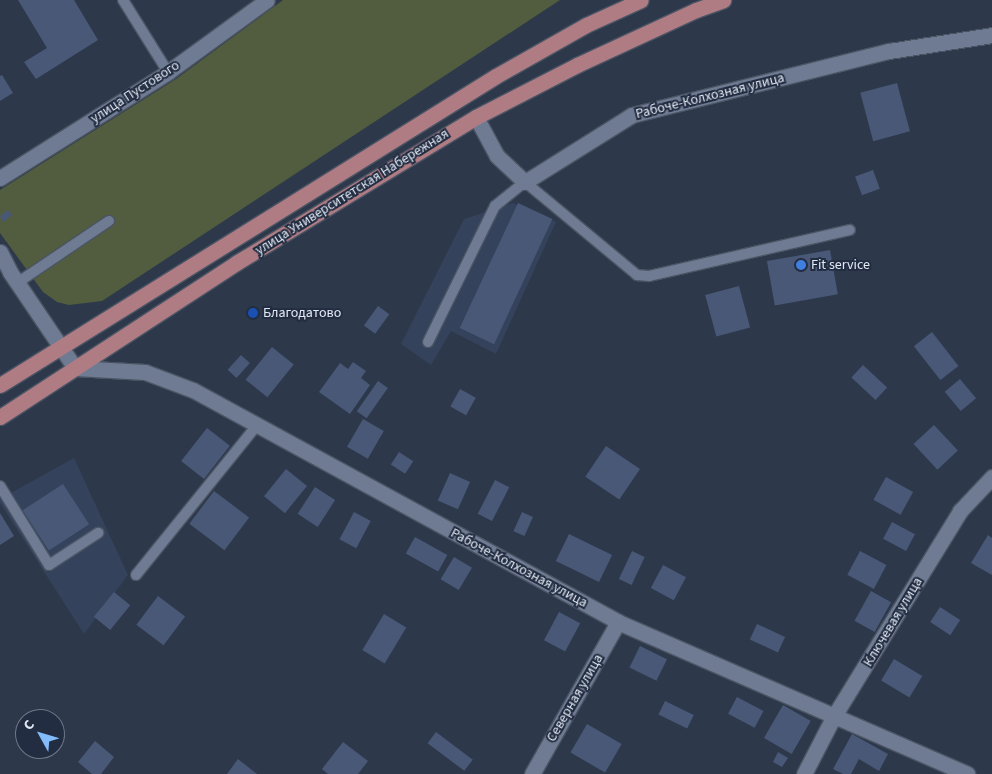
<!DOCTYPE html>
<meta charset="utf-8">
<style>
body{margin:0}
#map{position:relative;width:992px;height:774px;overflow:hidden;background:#2d384b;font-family:"Source Sans 3",sans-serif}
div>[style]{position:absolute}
.built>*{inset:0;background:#34425c}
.green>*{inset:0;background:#515d3e}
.building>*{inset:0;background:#485876;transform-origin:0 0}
.roads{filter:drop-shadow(1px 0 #4a5464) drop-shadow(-1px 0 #4a5464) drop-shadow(0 1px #4a5464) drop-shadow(0 -1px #4a5464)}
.service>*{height:10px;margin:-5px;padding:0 5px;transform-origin:5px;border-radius:5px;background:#6f7b92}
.minor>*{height:15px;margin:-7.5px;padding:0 7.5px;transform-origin:7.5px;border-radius:7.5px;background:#6f7b92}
.primary>*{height:15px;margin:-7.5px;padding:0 7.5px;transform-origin:7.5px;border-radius:7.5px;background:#b07c84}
.dots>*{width:14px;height:14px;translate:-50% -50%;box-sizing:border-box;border:2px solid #232d41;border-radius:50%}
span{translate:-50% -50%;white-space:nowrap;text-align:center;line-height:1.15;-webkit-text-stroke:4px #232d41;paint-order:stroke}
.street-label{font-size:14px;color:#e1e9f5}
.poi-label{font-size:14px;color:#e1e9f5}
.left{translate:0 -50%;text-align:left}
.north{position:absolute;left:15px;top:709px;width:50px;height:50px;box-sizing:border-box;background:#232d41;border:1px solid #6f7889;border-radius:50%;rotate:309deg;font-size:14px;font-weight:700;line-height:20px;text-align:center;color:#e1e9f5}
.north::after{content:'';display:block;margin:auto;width:18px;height:22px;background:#83bcfb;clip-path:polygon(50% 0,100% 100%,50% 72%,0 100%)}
</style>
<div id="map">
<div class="built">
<i style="clip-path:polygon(513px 203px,556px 222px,496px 354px,451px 331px,431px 365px,401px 344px,464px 219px)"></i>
<i style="clip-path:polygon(74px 458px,128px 575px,84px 634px,0 503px,0 499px)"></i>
</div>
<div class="green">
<i style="clip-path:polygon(283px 0,560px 0,102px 301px,69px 305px,57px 302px,43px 292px,0 233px,0 190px,176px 79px)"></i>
</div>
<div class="building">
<i style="clip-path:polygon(18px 0,74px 0,98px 40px,36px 79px,24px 62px,47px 48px)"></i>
<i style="clip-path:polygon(2px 75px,13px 93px,0 101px,0 76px)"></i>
<i style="left:897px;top:83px;width:50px;height:38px;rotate:75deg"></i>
<i style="left:873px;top:170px;width:20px;height:19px;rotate:70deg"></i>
<i style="left:518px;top:203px;width:38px;height:138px;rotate:25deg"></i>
<i style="clip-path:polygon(8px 210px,12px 215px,3px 222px,0 216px)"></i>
<i style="left:830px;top:250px;width:45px;height:64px;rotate:80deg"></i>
<i style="left:739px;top:286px;width:43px;height:35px;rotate:75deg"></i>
<i style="left:378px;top:306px;width:14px;height:24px;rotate:36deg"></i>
<i style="left:932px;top:332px;width:43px;height:23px;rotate:52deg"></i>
<i style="left:272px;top:347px;width:28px;height:42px;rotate:39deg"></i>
<i style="left:241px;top:355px;width:12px;height:20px;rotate:42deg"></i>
<i style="clip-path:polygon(353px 362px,366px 371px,361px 378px,370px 385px,350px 414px,319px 392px,340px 363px,348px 369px)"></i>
<i style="left:863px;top:365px;width:33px;height:17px;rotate:43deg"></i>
<i style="left:960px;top:379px;width:25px;height:20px;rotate:50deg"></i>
<i style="left:378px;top:381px;width:12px;height:37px;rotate:35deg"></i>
<i style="left:460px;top:389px;width:18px;height:20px;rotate:29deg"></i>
<i style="left:363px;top:419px;width:24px;height:32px;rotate:30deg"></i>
<i style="left:934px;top:425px;width:35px;height:28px;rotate:47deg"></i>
<i style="left:207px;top:428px;width:29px;height:42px;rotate:38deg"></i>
<i style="left:606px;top:446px;width:41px;height:37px;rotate:34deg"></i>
<i style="left:399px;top:452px;width:17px;height:15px;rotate:33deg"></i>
<i style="left:286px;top:469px;width:27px;height:35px;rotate:39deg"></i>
<i style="left:450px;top:473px;width:22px;height:30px;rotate:24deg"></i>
<i style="left:886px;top:477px;width:31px;height:26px;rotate:29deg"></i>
<i style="left:495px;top:480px;width:16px;height:38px;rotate:27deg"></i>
<i style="left:63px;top:484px;width:48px;height:48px;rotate:57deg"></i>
<i style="left:315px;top:487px;width:24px;height:32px;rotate:33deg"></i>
<i style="left:214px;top:491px;width:44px;height:41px;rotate:37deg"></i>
<i style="left:354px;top:512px;width:19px;height:31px;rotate:28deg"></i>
<i style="left:522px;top:512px;width:12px;height:21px;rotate:24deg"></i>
<i style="clip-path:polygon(0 513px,14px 536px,0 545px)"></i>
<i style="left:892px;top:522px;width:26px;height:19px;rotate:28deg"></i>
<i style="left:569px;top:534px;width:48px;height:30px;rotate:26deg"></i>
<i style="clip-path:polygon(988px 535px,992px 538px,992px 575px,971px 563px)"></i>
<i style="left:415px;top:537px;width:37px;height:19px;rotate:29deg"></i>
<i style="left:632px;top:551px;width:14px;height:31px;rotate:25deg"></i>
<i style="left:860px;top:551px;width:30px;height:27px;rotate:28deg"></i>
<i style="left:454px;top:557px;width:21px;height:26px;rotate:31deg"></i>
<i style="left:663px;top:565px;width:26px;height:26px;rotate:28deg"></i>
<i style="left:871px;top:591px;width:23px;height:34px;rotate:29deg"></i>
<i style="left:114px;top:592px;width:21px;height:32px;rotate:39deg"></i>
<i style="left:158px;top:596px;width:34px;height:36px;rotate:37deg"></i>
<i style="left:940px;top:607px;width:24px;height:18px;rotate:33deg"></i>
<i style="left:559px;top:612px;width:24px;height:32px;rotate:28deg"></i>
<i style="left:384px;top:614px;width:26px;height:42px;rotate:31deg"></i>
<i style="left:757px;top:624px;width:31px;height:17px;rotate:25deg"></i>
<i style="left:640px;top:646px;width:30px;height:24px;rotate:26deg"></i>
<i style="left:894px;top:659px;width:33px;height:25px;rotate:31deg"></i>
<i style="left:737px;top:697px;width:30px;height:19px;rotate:28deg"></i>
<i style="left:665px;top:701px;width:32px;height:15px;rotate:26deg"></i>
<i style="left:783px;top:705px;width:32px;height:38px;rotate:30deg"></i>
<i style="left:587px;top:724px;width:40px;height:33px;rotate:30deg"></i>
<i style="left:436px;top:732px;width:46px;height:14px;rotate:37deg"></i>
<i style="clip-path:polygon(852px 734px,888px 754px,879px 771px,859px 759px,851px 774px,843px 774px,833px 769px)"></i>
<i style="clip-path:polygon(95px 741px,114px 757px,101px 774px,92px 774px,78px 762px)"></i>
<i style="clip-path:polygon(343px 742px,368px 761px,358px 774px,328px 774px,322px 769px)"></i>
<i style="clip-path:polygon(778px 752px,788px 758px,782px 767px,773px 762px)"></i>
<i style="clip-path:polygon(238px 759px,257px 774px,227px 774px)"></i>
</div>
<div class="roads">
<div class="service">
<i style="left:123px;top:0;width:85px;rotate:58deg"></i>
<i style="left:17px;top:283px;width:111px;rotate:-34deg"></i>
<i style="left:428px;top:342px;width:152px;rotate:-63.8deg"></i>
<i style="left:495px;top:206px;width:38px;rotate:-39deg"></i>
<i style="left:525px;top:182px;width:146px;rotate:39.7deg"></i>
<i style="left:637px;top:275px;width:12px;rotate:5deg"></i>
<i style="left:649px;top:276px;width:206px;rotate:-12.9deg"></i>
<i style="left:0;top:486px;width:93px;rotate:58.2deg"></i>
<i style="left:49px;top:565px;width:59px;rotate:-33.1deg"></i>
<i style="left:136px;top:575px;width:193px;rotate:-51.1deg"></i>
</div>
<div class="minor">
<i style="left:476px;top:117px;width:44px;rotate:61.7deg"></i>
<i style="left:497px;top:156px;width:38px;rotate:43deg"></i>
<i style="left:525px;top:182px;width:126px;rotate:-32.1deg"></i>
<i style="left:632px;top:115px;width:265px;rotate:-14deg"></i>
<i style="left:889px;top:51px;width:104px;rotate:-8.8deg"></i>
<i style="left:0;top:178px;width:199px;rotate:-32.2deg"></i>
<i style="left:168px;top:72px;width:122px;rotate:-36deg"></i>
<i style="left:0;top:252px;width:22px;rotate:63deg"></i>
<i style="left:10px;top:272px;width:116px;rotate:55.9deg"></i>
<i style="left:75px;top:368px;width:70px;rotate:3.3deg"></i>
<i style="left:145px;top:372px;width:51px;rotate:20.6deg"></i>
<i style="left:193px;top:390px;width:484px;rotate:28.6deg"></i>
<i style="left:618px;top:622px;width:381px;rotate:23.5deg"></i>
<i style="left:532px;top:774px;width:175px;rotate:-60.5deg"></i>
<i style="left:804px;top:774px;width:65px;rotate:-62.7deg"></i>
<i style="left:834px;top:716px;width:241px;rotate:-58.4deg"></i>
<i style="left:960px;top:511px;width:47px;rotate:-46.7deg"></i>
</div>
<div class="primary">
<i style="left:0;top:385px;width:584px;rotate:-31.92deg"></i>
<i style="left:496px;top:76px;width:103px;rotate:-29.5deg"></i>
<i style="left:586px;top:25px;width:60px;rotate:-24.4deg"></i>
<i style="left:0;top:417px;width:282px;rotate:-33.1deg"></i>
<i style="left:236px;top:263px;width:281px;rotate:-31.3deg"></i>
<i style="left:476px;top:117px;width:114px;rotate:-27.2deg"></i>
<i style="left:577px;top:65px;width:131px;rotate:-24.8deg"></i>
<i style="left:696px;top:10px;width:29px;rotate:-20deg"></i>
</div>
</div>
<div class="dots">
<i style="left:801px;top:265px;background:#3f7fe0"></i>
<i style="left:253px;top:313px;background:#1a4fb4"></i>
</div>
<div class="street-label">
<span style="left:135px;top:92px;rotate:-33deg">улица Пустового</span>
<span style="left:710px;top:96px;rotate:-14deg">Рабоче-Колхозная улица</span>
<span style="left:352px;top:192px;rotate:-32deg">улица Университетская Набережная</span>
<span style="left:519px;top:568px;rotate:28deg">Рабоче-Колхозная улица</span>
<span style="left:893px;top:622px;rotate:-59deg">Ключевая улица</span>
<span style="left:575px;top:698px;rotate:-60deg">Северная улица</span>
</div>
<div class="poi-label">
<span class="left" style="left:811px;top:265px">Fit service</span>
<span class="left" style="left:263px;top:313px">Благодатово</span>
</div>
<div class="north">С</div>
</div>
